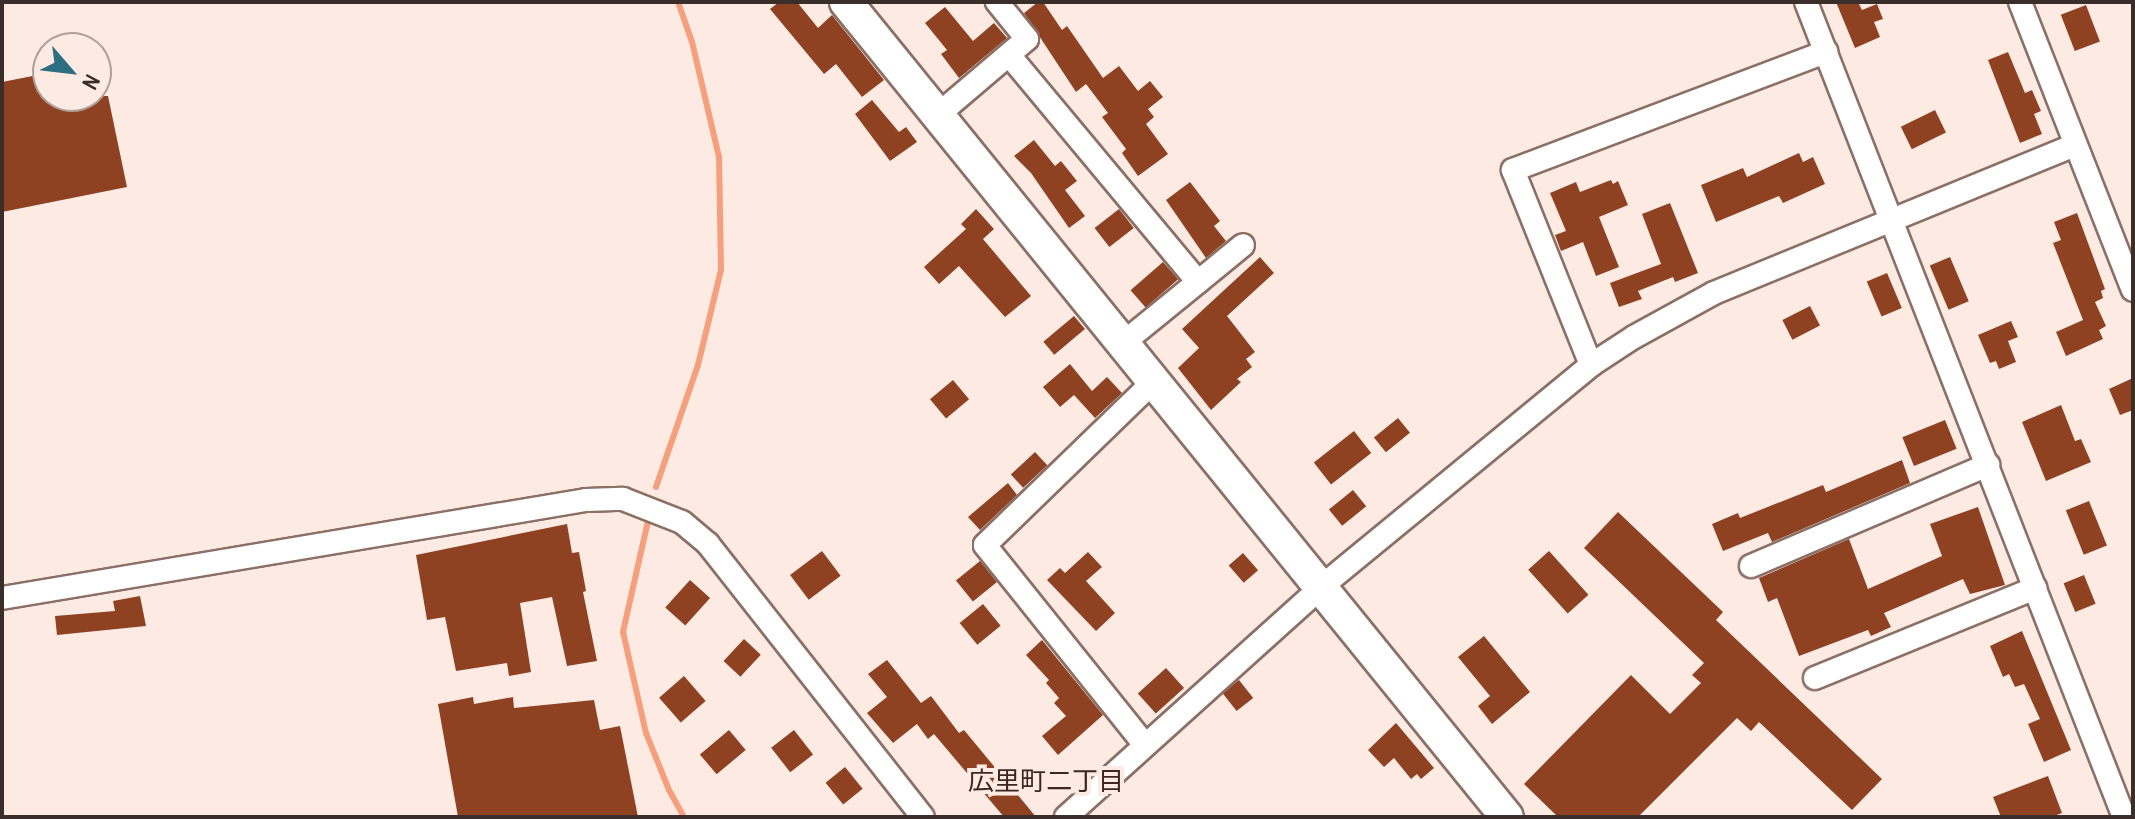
<!DOCTYPE html>
<meta charset="utf-8">
<style>
body{margin:0}
#map{position:relative;width:2135px;height:819px;overflow:hidden;background:#fceae3;font-family:"Archivo Narrow","Noto Sans JP",sans-serif}
div>[style]{position:absolute}
.stream>*{height:6px;margin:-3px;padding:0 3px;transform-origin:3px;border-radius:3px;background:#f69f7d}
.building>*{inset:0;background:#8f4222;transform-origin:0 0}
.roads{filter:drop-shadow(2px 0 #8a7066) drop-shadow(-2px 0 #8a7066) drop-shadow(0 2px #8a7066) drop-shadow(0 -2px #8a7066)}
.street>*{height:22px;margin:-11px;padding:0 11px;transform-origin:11px;border-radius:11px;background:#fff}
.secondary>*{height:32px;margin:-16px;padding:0 16px;transform-origin:16px;border-radius:16px;background:#fff}
span{translate:-50% -50%;white-space:nowrap;text-align:center;line-height:1.15;-webkit-text-stroke:8px #fceae3;paint-order:stroke}
.neighbourhood-label{font-size:26px;color:#3c261e}
.frame{position:absolute;inset:0;border:4px solid #392e2a;pointer-events:none}
.north{position:absolute;left:32px;top:32px;width:80px;height:80px;box-sizing:border-box;background:#fceae3;border:2px solid #ae9f99;border-radius:50%;rotate:118deg;font-size:22px;font-weight:700;line-height:32px;text-align:center;color:#392e2a}
.north::after{content:'';display:block;margin:auto;width:28px;height:36px;background:#2e6e82;clip-path:polygon(50% 0,100% 100%,50% 72%,0 100%)}
</style>
<div id="map">
<div class="stream">
<i style="left:656px;top:487px;width:129px;rotate:-71deg"></i>
<i style="left:698px;top:365px;width:98px;rotate:-76.4deg"></i>
<i style="left:721px;top:270px;width:113px;rotate:-91deg"></i>
<i style="left:719px;top:157px;width:118px;rotate:-103.2deg"></i>
<i style="left:692px;top:42px;width:42px;rotate:-109.3deg"></i>
<i style="left:648px;top:521px;width:114px;rotate:102.7deg"></i>
<i style="left:623px;top:632px;width:104px;rotate:77.2deg"></i>
<i style="left:646px;top:733px;width:61px;rotate:68deg"></i>
<i style="left:669px;top:790px;width:31px;rotate:61deg"></i>
</div>
<div class="building">
<i style="clip-path:polygon(779px 2px,797px 2px,818px 28px,832px 15px,884px 80px,862px 97px,836px 64px,824px 74px,770px 9px)"></i>
<i style="clip-path:polygon(1038px 2px,1043px 2px,1062px 30px,1067px 26px,1103px 78px,1119px 66px,1138px 91px,1150px 81px,1163px 97px,1148px 109px,1154px 117px,1146px 124px,1168px 154px,1138px 176px,1122px 153px,1126px 149px,1102px 117px,1108px 113px,1086px 84px,1076px 92px,1024px 13px)"></i>
<i style="clip-path:polygon(1836px 2px,1858px 2px,1862px 10px,1877px 4px,1883px 19px,1874px 22px,1880px 37px,1855px 48px)"></i>
<i style="left:2086px;top:5px;width:39px;height:27px;rotate:69deg"></i>
<i style="clip-path:polygon(945px 7px,973px 41px,994px 23px,1007px 38px,959px 78px,941px 54px,947px 50px,925px 23px)"></i>
<i style="clip-path:polygon(2008px 52px,2025px 93px,2032px 90px,2041px 111px,2034px 114px,2042px 134px,2020px 143px,1988px 60px)"></i>
<i style="clip-path:polygon(48px 73px,48px 96px,108px 96px,127px 187px,2px 212px,2px 82px)"></i>
<i style="clip-path:polygon(872px 100px,899px 132px,906px 127px,917px 142px,890px 161px,855px 114px)"></i>
<i style="left:1935px;top:110px;width:25px;height:38px;rotate:64deg"></i>
<i style="clip-path:polygon(1034px 140px,1055px 166px,1061px 161px,1077px 181px,1065px 190px,1085px 216px,1069px 228px,1031px 173px,1014px 156px)"></i>
<i style="clip-path:polygon(1799px 153px,1803px 162px,1813px 157px,1825px 184px,1783px 203px,1779px 196px,1716px 222px,1701px 185px,1743px 168px,1747px 177px)"></i>
<i style="clip-path:polygon(1611px 180px,1613px 184px,1618px 181px,1628px 205px,1599px 217px,1619px 267px,1596px 276px,1583px 242px,1561px 251px,1555px 235px,1566px 231px,1550px 193px,1576px 182px,1580px 192px)"></i>
<i style="clip-path:polygon(1190px 182px,1220px 221px,1214px 226px,1226px 241px,1206px 258px,1166px 200px)"></i>
<i style="clip-path:polygon(1670px 203px,1698px 273px,1675px 282px,1673px 277px,1638px 291px,1642px 299px,1619px 307px,1610px 283px,1661px 264px,1642px 214px)"></i>
<i style="clip-path:polygon(976px 209px,994px 229px,983px 239px,1031px 296px,1005px 317px,959px 266px,939px 284px,924px 267px,966px 229px,961px 224px)"></i>
<i style="left:1119px;top:209px;width:24px;height:31px;rotate:52deg"></i>
<i style="clip-path:polygon(2077px 213px,2105px 289px,2101px 291px,2103px 298px,2095px 302px,2106px 326px,2099px 330px,2103px 339px,2066px 356px,2056px 332px,2083px 320px,2053px 243px,2061px 240px,2054px 222px)"></i>
<i style="clip-path:polygon(1260px 257px,1274px 273px,1227px 316px,1255px 352px,1246px 359px,1252px 367px,1237px 379px,1241px 382px,1211px 410px,1178px 368px,1199px 348px,1182px 329px)"></i>
<i style="left:1950px;top:257px;width:48px;height:22px;rotate:67deg"></i>
<i style="left:1163px;top:262px;width:23px;height:43px;rotate:49deg"></i>
<i style="left:1887px;top:273px;width:38px;height:22px;rotate:67deg"></i>
<i style="left:1810px;top:306px;width:22px;height:31px;rotate:63deg"></i>
<i style="left:1074px;top:316px;width:17px;height:40px;rotate:50deg"></i>
<i style="clip-path:polygon(2011px 321px,2018px 337px,2008px 341px,2016px 362px,1999px 369px,1996px 361px,1990px 363px,1978px 335px)"></i>
<i style="clip-path:polygon(1070px 364px,1092px 391px,1107px 377px,1122px 393px,1095px 418px,1074px 395px,1060px 407px,1043px 387px)"></i>
<i style="clip-path:polygon(2133px 378px,2133px 410px,2120px 415px,2109px 389px)"></i>
<i style="left:953px;top:380px;width:25px;height:30px;rotate:50deg"></i>
<i style="clip-path:polygon(2061px 405px,2075px 441px,2081px 439px,2091px 462px,2046px 481px,2022px 422px)"></i>
<i style="left:1398px;top:418px;width:19px;height:31px;rotate:51deg"></i>
<i style="left:1945px;top:420px;width:31px;height:46px;rotate:68deg"></i>
<i style="left:1354px;top:431px;width:28px;height:51px;rotate:52deg"></i>
<i style="left:1035px;top:452px;width:18px;height:33px;rotate:47deg"></i>
<i style="clip-path:polygon(1902px 460px,1910px 483px,1772px 542px,1768px 533px,1723px 551px,1712px 524px,1738px 513px,1740px 518px,1823px 485px,1826px 492px)"></i>
<i style="clip-path:polygon(1008px 483px,1017px 495px,980px 530px,968px 517px)"></i>
<i style="left:1353px;top:490px;width:21px;height:31px;rotate:51deg"></i>
<i style="left:2089px;top:501px;width:48px;height:25px;rotate:68deg"></i>
<i style="clip-path:polygon(1978px 507px,2005px 585px,1970px 594px,1963px 579px,1884px 613px,1891px 627px,1871px 636px,1868px 630px,1799px 656px,1777px 598px,1768px 602px,1759px 578px,1849px 539px,1868px 589px,1942px 556px,1930px 524px)"></i>
<i style="clip-path:polygon(1618px 512px,1723px 612px,1716px 620px,1882px 779px,1852px 810px,1759px 722px,1751px 731px,1737px 718px,1638px 817px,1558px 817px,1524px 784px,1631px 675px,1670px 714px,1701px 683px,1692px 675px,1704px 663px,1584px 548px)"></i>
<i style="clip-path:polygon(567px 524px,572px 553px,579px 552px,586px 591px,583px 592px,597px 661px,567px 666px,552px 597px,520px 603px,531px 672px,509px 676px,507px 663px,456px 671px,445px 617px,427px 620px,416px 555px)"></i>
<i style="left:822px;top:551px;width:31px;height:40px;rotate:53deg"></i>
<i style="left:1549px;top:551px;width:59px;height:28px;rotate:48deg"></i>
<i style="clip-path:polygon(1088px 552px,1102px 567px,1086px 581px,1115px 613px,1096px 631px,1047px 580px,1060px 568px,1065px 573px)"></i>
<i style="left:1243px;top:553px;width:23px;height:19px;rotate:49deg"></i>
<i style="left:980px;top:561px;width:27px;height:31px;rotate:51deg"></i>
<i style="left:2084px;top:575px;width:31px;height:22px;rotate:68deg"></i>
<i style="left:690px;top:580px;width:27px;height:37px;rotate:42deg"></i>
<i style="clip-path:polygon(140px 596px,146px 626px,57px 635px,55px 616px,115px 611px,113px 601px)"></i>
<i style="left:983px;top:604px;width:28px;height:30px;rotate:51deg"></i>
<i style="clip-path:polygon(2022px 631px,2071px 750px,2044px 762px,2028px 724px,2040px 719px,2024px 684px,2015px 687px,2009px 674px,2003px 677px,1990px 646px)"></i>
<i style="clip-path:polygon(1484px 636px,1530px 692px,1492px 724px,1478px 706px,1490px 696px,1458px 657px)"></i>
<i style="left:744px;top:639px;width:23px;height:30px;rotate:43deg"></i>
<i style="clip-path:polygon(1042px 640px,1103px 715px,1058px 755px,1042px 736px,1066px 716px,1054px 703px,1059px 698px,1046px 683px,1049px 680px,1026px 655px)"></i>
<i style="clip-path:polygon(887px 660px,921px 703px,931px 696px,959px 733px,964px 730px,1036px 817px,1004px 817px,934px 734px,928px 739px,917px 724px,893px 743px,867px 713px,887px 697px,868px 674px)"></i>
<i style="left:1166px;top:668px;width:27px;height:38px;rotate:48deg"></i>
<i style="left:684px;top:676px;width:33px;height:33px;rotate:49deg"></i>
<i style="left:1239px;top:680px;width:23px;height:21px;rotate:52deg"></i>
<i style="clip-path:polygon(473px 697px,474px 704px,513px 697px,514px 708px,594px 700px,600px 730px,620px 726px,638px 817px,458px 817px,438px 704px)"></i>
<i style="clip-path:polygon(1396px 723px,1434px 768px,1421px 779px,1417px 774px,1411px 779px,1394px 758px,1384px 767px,1368px 750px)"></i>
<i style="left:729px;top:730px;width:26px;height:38px;rotate:50deg"></i>
<i style="left:794px;top:730px;width:31px;height:29px;rotate:52deg"></i>
<i style="left:845px;top:767px;width:28px;height:25px;rotate:51deg"></i>
<i style="clip-path:polygon(2048px 776px,2062px 813px,2051px 817px,2001px 817px,1993px 797px)"></i>
</div>
<div class="roads">
<div class="street">
<i style="left:1806px;top:2px;width:875px;rotate:68.69deg"></i>
<i style="left:2020px;top:2px;width:309px;rotate:68.6deg"></i>
<i style="left:1009px;top:55px;width:295px;rotate:50.2deg"></i>
<i style="left:1198px;top:282px;width:97px;rotate:140.9deg"></i>
<i style="left:940px;top:113px;width:114px;rotate:-40.4deg"></i>
<i style="left:1027px;top:39px;width:48px;rotate:-129deg"></i>
<i style="left:1198px;top:282px;width:58px;rotate:-39.4deg"></i>
<i style="left:1591px;top:365px;width:210px;rotate:-111.8deg"></i>
<i style="left:1513px;top:170px;width:335px;rotate:-20.7deg"></i>
<i style="left:1751px;top:566px;width:258px;rotate:-23.1deg"></i>
<i style="left:2px;top:598px;width:592px;rotate:-9.53deg"></i>
<i style="left:586px;top:500px;width:37px;rotate:-2deg"></i>
<i style="left:623px;top:499px;width:63px;rotate:21.3deg"></i>
<i style="left:682px;top:522px;width:34px;rotate:40deg"></i>
<i style="left:708px;top:544px;width:347px;rotate:51.8deg"></i>
<i style="left:1815px;top:678px;width:238px;rotate:-22.2deg"></i>
<i style="left:1145px;top:745px;width:256px;rotate:-128.7deg"></i>
<i style="left:985px;top:545px;width:235px;rotate:-44.1deg"></i>
<i style="left:1066px;top:817px;width:343px;rotate:-42deg"></i>
<i style="left:1321px;top:587px;width:350px;rotate:-39.4deg"></i>
<i style="left:1591px;top:365px;width:51px;rotate:-33.1deg"></i>
<i style="left:1634px;top:337px;width:91px;rotate:-28.8deg"></i>
<i style="left:1714px;top:293px;width:390px;rotate:-22.3deg"></i>
</div>
<div class="secondary">
<i style="left:846px;top:2px;width:1049px;rotate:50.96deg"></i>
</div>
</div>
<div class="neighbourhood-label">
<span style="left:1046px;top:781px">広里町二丁目</span>
</div>
<div class="frame"></div>
<div class="north">N</div>
</div>
